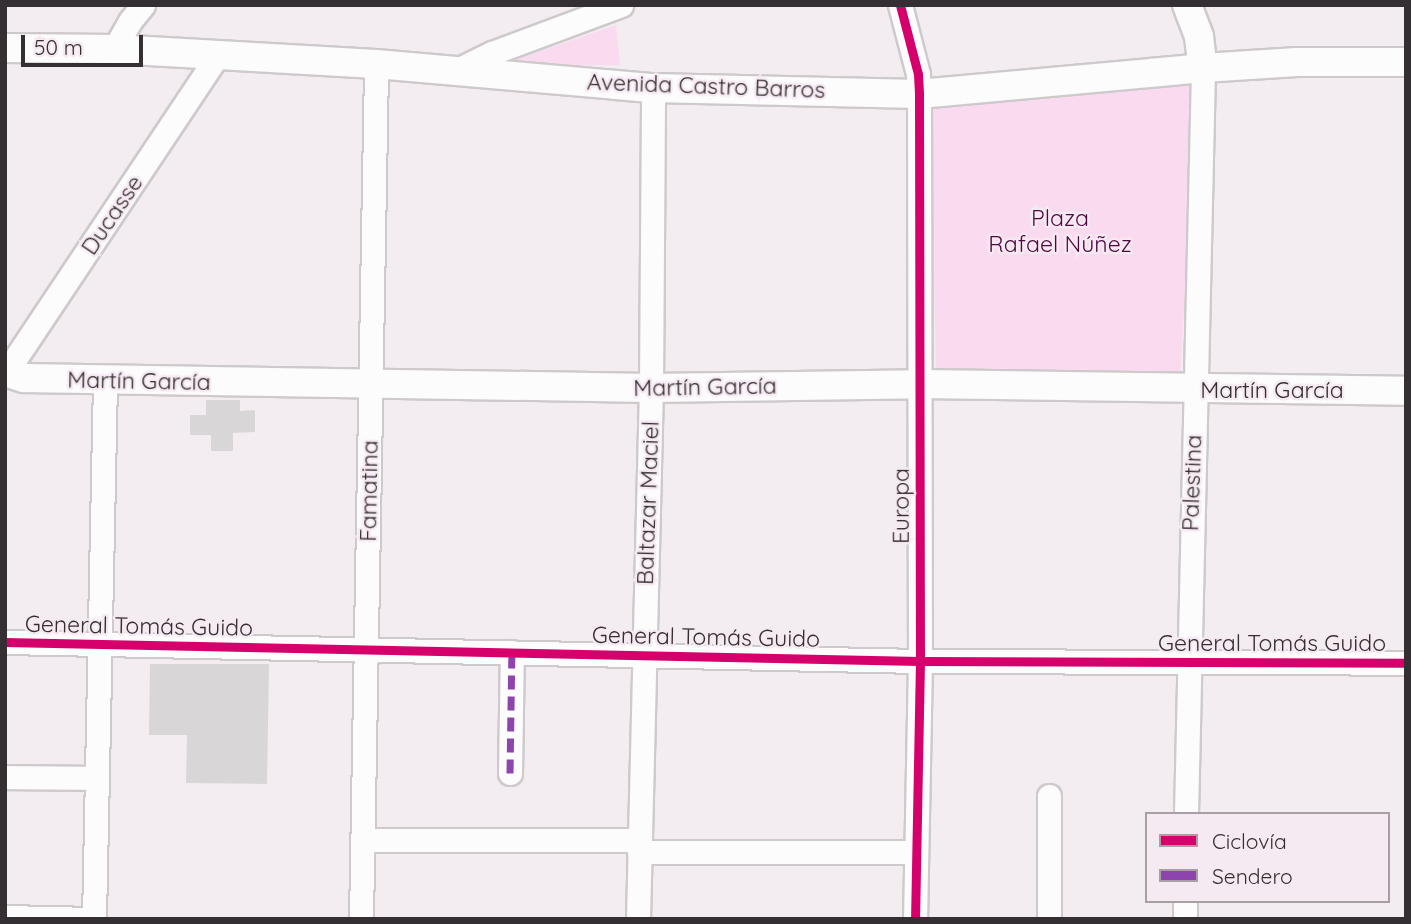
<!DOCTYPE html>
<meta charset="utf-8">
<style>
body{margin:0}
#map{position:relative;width:1411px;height:924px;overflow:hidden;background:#f3edf1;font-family:Quicksand,sans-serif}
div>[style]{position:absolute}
.green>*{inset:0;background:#fadaef}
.building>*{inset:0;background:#d8d6d6}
.roads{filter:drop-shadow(2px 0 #cecacc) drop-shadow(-2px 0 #cecacc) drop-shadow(0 2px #cecacc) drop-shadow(0 -2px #cecacc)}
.minor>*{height:23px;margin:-11.5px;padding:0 11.5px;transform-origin:11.5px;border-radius:11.5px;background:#fdfcfd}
.major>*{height:28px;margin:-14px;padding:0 14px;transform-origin:14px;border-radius:14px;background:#fdfcfd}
.quiet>*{height:7px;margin-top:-3.5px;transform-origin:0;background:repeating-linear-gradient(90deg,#8e44ad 0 14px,transparent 0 21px)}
.cycleway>*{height:9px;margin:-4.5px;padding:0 4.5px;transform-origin:4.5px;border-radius:4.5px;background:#d6006c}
span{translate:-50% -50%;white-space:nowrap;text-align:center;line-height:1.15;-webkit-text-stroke:5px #f6eaf2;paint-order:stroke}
.street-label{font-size:23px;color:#342f32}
.park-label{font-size:23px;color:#510841}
.frame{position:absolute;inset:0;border:7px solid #342f32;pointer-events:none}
.legend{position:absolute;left:1145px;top:812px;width:245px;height:91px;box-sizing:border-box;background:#f6eaf2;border:2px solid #a89fa5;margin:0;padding:9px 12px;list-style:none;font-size:21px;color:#342f32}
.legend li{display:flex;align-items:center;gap:14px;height:35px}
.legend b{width:35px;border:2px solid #a89fa5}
.scale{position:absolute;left:21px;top:35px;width:122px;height:32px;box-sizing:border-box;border:4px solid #342f32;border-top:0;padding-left:9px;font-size:21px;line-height:24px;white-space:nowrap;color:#342f32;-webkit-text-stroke:5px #f6eaf2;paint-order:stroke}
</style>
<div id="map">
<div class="green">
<i style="clip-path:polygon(616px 25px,620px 65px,498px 66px)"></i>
<i style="clip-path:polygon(1191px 82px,1187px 257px,1180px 380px,936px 371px,930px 109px)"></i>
</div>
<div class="building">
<i style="clip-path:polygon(206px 400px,240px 400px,240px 411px,255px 410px,255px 432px,233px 433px,233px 451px,211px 451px,211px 435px,190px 435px,190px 415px,206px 415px)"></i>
<i style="clip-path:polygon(150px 664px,269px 664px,267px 784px,186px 783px,187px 735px,149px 735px)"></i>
</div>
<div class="roads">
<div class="minor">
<i style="left:900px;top:5px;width:71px;rotate:75.4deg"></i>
<i style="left:918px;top:74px;width:20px;rotate:87deg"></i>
<i style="left:919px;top:94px;width:567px;rotate:89.9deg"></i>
<i style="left:920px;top:661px;width:258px;rotate:91.1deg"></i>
<i style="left:114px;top:49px;width:32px;rotate:-60deg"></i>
<i style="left:130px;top:21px;width:21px;rotate:-51deg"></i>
<i style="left:457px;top:70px;width:39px;rotate:-26deg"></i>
<i style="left:492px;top:53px;width:138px;rotate:-20.4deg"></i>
<i style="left:5px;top:374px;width:384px;rotate:-56.3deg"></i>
<i style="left:5px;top:642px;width:915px;rotate:1.19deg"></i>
<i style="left:920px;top:661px;width:486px;rotate:0.2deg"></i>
<i style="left:510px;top:773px;width:121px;rotate:-89.1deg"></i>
<i style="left:5px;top:777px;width:90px;rotate:0.6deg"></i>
<i style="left:1049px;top:796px;width:123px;rotate:90deg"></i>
<i style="left:1186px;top:814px;width:746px;rotate:-88.69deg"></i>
<i style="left:363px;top:840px;width:277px"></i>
<i style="left:639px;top:852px;width:276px"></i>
<i style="left:5px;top:917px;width:86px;rotate:1.3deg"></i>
<i style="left:94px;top:919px;width:539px;rotate:-88.83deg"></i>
<i style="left:361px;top:919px;width:855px;rotate:-88.99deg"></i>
<i style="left:638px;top:919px;width:531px;rotate:-88.6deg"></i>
<i style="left:651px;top:388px;width:300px;rotate:-89.6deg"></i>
<i style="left:1185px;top:919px;width:18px;rotate:-90deg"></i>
</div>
<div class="major">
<i style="left:1187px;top:5px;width:34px;rotate:69deg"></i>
<i style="left:1199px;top:37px;width:31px;rotate:83deg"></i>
<i style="left:5px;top:48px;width:109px;rotate:0.5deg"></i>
<i style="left:114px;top:49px;width:262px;rotate:3.3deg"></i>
<i style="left:376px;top:64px;width:278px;rotate:5deg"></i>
<i style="left:653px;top:88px;width:266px;rotate:1.3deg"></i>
<i style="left:919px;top:94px;width:285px;rotate:-5.2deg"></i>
<i style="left:1203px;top:68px;width:94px;rotate:-3.7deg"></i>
<i style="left:1297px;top:62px;width:109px"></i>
<i style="left:5px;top:372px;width:20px;rotate:18deg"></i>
<i style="left:24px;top:378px;width:627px;rotate:0.91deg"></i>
<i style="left:651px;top:388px;width:270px;rotate:-0.8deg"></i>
<i style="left:921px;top:384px;width:485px;rotate:0.8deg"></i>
</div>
</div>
<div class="quiet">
<i style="left:510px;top:773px;width:121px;rotate:-89.1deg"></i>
</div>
<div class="cycleway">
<i style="left:900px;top:5px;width:71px;rotate:75.4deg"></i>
<i style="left:918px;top:74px;width:20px;rotate:87deg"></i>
<i style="left:919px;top:94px;width:567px;rotate:89.9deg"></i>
<i style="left:920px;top:661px;width:258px;rotate:91.1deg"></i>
<i style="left:5px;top:642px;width:915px;rotate:1.19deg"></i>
<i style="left:920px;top:661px;width:486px;rotate:0.2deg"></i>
</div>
<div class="street-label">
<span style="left:706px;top:86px;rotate:2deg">Avenida Castro Barros</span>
<span style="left:112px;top:215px;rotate:-56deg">Ducasse</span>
<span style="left:139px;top:381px;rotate:1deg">Martín García</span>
<span style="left:705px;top:387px;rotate:-1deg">Martín García</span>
<span style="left:1272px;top:390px">Martín García</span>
<span style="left:1192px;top:483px;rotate:-88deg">Palestina</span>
<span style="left:369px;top:491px;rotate:-89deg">Famatina</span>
<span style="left:648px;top:503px;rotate:-88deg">Baltazar Maciel</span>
<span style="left:901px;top:506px;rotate:-90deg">Europa</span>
<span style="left:139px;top:626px;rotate:1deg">General Tomás Guido</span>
<span style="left:706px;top:637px;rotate:1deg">General Tomás Guido</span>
<span style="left:1272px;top:643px">General Tomás Guido</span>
</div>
<div class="park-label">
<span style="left:1060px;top:231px">Plaza<br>Rafael Núñez</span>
</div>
<div class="frame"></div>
<ul class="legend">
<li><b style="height:9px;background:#d6006c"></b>Ciclovía</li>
<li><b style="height:9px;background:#8e44ad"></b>Sendero</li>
</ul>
<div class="scale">50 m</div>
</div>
